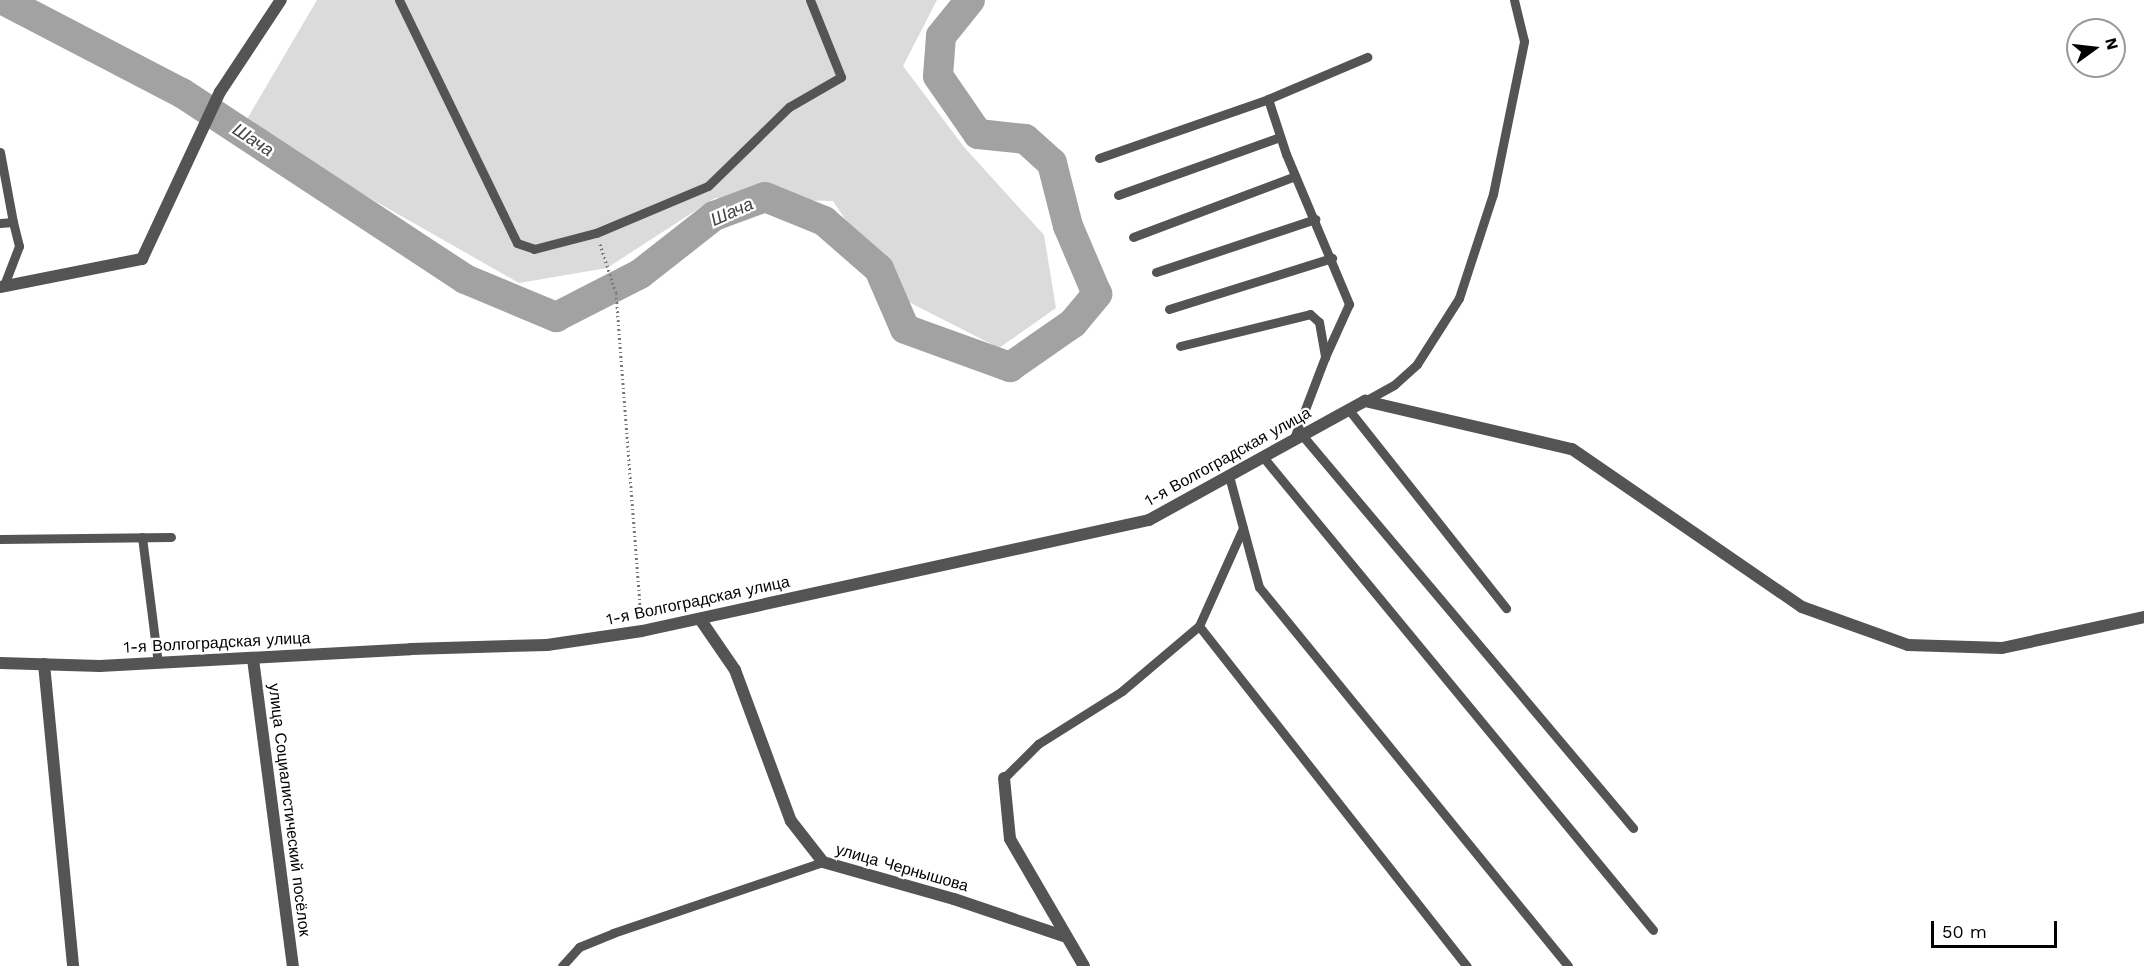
<!DOCTYPE html>
<meta charset="utf-8">
<style>
body{margin:0}
#map{position:relative;width:2144px;height:966px;overflow:hidden;background:#fff;font-family:"Work Sans",sans-serif}
div>[style]{position:absolute}
.green>*{inset:0;background:#dbdbdb}
.river>*{height:30px;margin:-15px;padding:0 15px;transform-origin:15px;border-radius:15px;background:#a2a2a2}
.path>*{height:3px;margin-top:-1.5px;transform-origin:0;background:repeating-linear-gradient(90deg,#767676 0 1.5px,transparent 0 4.5px)}
.service>*{height:9px;margin:-4.5px;padding:0 4.5px;transform-origin:4.5px;border-radius:4.5px;background:#545454}
.minor>*{height:12px;margin:-6px;padding:0 6px;transform-origin:6px;border-radius:6px;background:#545454}
.tertiary>*{height:12px;margin:-6px;padding:0 6px;transform-origin:6px;border-radius:6px;background:#545454}
span{translate:-50% -50%;white-space:nowrap;text-align:center;line-height:1.15;-webkit-text-stroke:4.5px #fff;paint-order:stroke}
.street-label{font-size:16px;color:#000}
.water-label{font-size:18px;color:#434343;font-style:italic}
.north{position:absolute;left:2066px;top:18px;width:60px;height:60px;box-sizing:border-box;background:#fff;border:2px solid #999;border-radius:50%;rotate:75deg;font-size:16px;font-weight:700;line-height:24px;text-align:center;color:#000}
.north::after{content:'';display:block;margin:auto;width:21px;height:27px;background:#000;clip-path:polygon(50% 0,100% 100%,50% 72%,0 100%)}
.scale{position:absolute;left:1931px;top:921px;width:126px;height:27px;box-sizing:border-box;border:3px solid #000;border-top:0;padding-left:8px;font-size:18px;line-height:21px;white-space:nowrap;color:#000;-webkit-text-stroke:4px #fff;paint-order:stroke}
</style>
<div id="map">
<div class="green">
<i style="clip-path:polygon(317px 0,937px 0,903px 66px,964px 147px,1044px 235px,1056px 308px,999px 348px,895px 295px,833px 201px,715px 198px,607px 268px,519px 283px,243px 126px)"></i>
</div>
<div class="river">
<i style="left:3px;top:0;width:202px;rotate:27.5deg"></i>
<i style="left:182px;top:93px;width:339px;rotate:33.3deg"></i>
<i style="left:465px;top:279px;width:99px;rotate:22.7deg"></i>
<i style="left:556px;top:317px;width:94px;rotate:-27.1deg"></i>
<i style="left:640px;top:274px;width:94px;rotate:-38.1deg"></i>
<i style="left:714px;top:216px;width:54px;rotate:-20.4deg"></i>
<i style="left:765px;top:197px;width:64px;rotate:22.1deg"></i>
<i style="left:824px;top:221px;width:73px;rotate:41.1deg"></i>
<i style="left:879px;top:269px;width:65px;rotate:66.6deg"></i>
<i style="left:905px;top:329px;width:112px;rotate:19.9deg"></i>
<i style="left:1010px;top:367px;width:77px;rotate:-34.9deg"></i>
<i style="left:1073px;top:323px;width:38px;rotate:-50deg"></i>
<i style="left:1097px;top:294px;width:74px;rotate:-113.1deg"></i>
<i style="left:1068px;top:226px;width:65px;rotate:-104.3deg"></i>
<i style="left:1052px;top:163px;width:36px;rotate:-138deg"></i>
<i style="left:1025px;top:139px;width:47px;rotate:-173.9deg"></i>
<i style="left:978px;top:134px;width:70px;rotate:-124.6deg"></i>
<i style="left:938px;top:76px;width:40px;rotate:-85.7deg"></i>
<i style="left:941px;top:36px;width:46px;rotate:-51.1deg"></i>
</div>
<div class="path">
<i style="left:600px;top:244px;width:52px;rotate:71.9deg"></i>
<i style="left:616px;top:293px;width:326px;rotate:85.6deg"></i>
</div>
<div class="service">
<i style="left:399px;top:0;width:270px;rotate:64.1deg"></i>
<i style="left:517px;top:243px;width:18px;rotate:19deg"></i>
<i style="left:534px;top:249px;width:64px;rotate:-14.5deg"></i>
<i style="left:596px;top:233px;width:121px;rotate:-22.8deg"></i>
<i style="left:708px;top:186px;width:113px;rotate:-44.3deg"></i>
<i style="left:789px;top:107px;width:60px;rotate:-30deg"></i>
<i style="left:841px;top:77px;width:83px;rotate:-111.9deg"></i>
<i style="left:1268px;top:99px;width:58px;rotate:71.9deg"></i>
<i style="left:1286px;top:154px;width:163px;rotate:67.2deg"></i>
<i style="left:1349px;top:304px;width:58px;rotate:114.4deg"></i>
<i style="left:0;top:152px;width:71px;rotate:79.5deg"></i>
<i style="left:1099px;top:158px;width:179px;rotate:-19.2deg"></i>
<i style="left:1268px;top:99px;width:108px;rotate:-23deg"></i>
<i style="left:1118px;top:195px;width:172px;rotate:-19.7deg"></i>
<i style="left:0;top:223px;width:13px;rotate:-4deg"></i>
<i style="left:13px;top:222px;width:25px;rotate:76deg"></i>
<i style="left:19px;top:246px;width:39px;rotate:111deg"></i>
<i style="left:1133px;top:237px;width:173px;rotate:-20.6deg"></i>
<i style="left:1156px;top:272px;width:168px;rotate:-18.4deg"></i>
<i style="left:1169px;top:309px;width:171px;rotate:-17.4deg"></i>
<i style="left:1180px;top:346px;width:134px;rotate:-13.8deg"></i>
<i style="left:1310px;top:314px;width:12px;rotate:42deg"></i>
<i style="left:1319px;top:322px;width:36px;rotate:80deg"></i>
<i style="left:1325px;top:357px;width:90px;rotate:110.9deg"></i>
<i style="left:1365px;top:401px;width:33px;rotate:-29deg"></i>
<i style="left:1394px;top:385px;width:31px;rotate:-42deg"></i>
<i style="left:1417px;top:364px;width:78px;rotate:-57.5deg"></i>
<i style="left:1459px;top:298px;width:109px;rotate:-71.9deg"></i>
<i style="left:1493px;top:194px;width:156px;rotate:-78.5deg"></i>
<i style="left:1524px;top:41px;width:42px;rotate:-103.7deg"></i>
<i style="left:1349px;top:410px;width:253px;rotate:51.6deg"></i>
<i style="left:1302px;top:435px;width:514px;rotate:49.89deg"></i>
<i style="left:1263px;top:457px;width:613px;rotate:50.49deg"></i>
<i style="left:1229px;top:476px;width:115px;rotate:74.9deg"></i>
<i style="left:1259px;top:587px;width:489px;rotate:50.8deg"></i>
<i style="left:1243px;top:528px;width:107px;rotate:114.2deg"></i>
<i style="left:1199px;top:626px;width:433px;rotate:51.8deg"></i>
<i style="left:142px;top:537px;width:127px;rotate:82.8deg"></i>
<i style="left:0;top:539px;width:171px;rotate:-0.7deg"></i>
<i style="left:1004px;top:778px;width:48px;rotate:-45deg"></i>
<i style="left:1038px;top:744px;width:99px;rotate:-32.2deg"></i>
<i style="left:1122px;top:691px;width:101px;rotate:-40.2deg"></i>
<i style="left:562px;top:966px;width:25px;rotate:-48deg"></i>
<i style="left:579px;top:947px;width:37px;rotate:-22deg"></i>
<i style="left:613px;top:933px;width:222px;rotate:-18.7deg"></i>
</div>
<div class="minor">
<i style="left:0;top:287px;width:145px;rotate:-11.2deg"></i>
<i style="left:142px;top:259px;width:184px;rotate:-65deg"></i>
<i style="left:220px;top:92px;width:110px;rotate:-56.5deg"></i>
<i style="left:700px;top:619px;width:62px;rotate:55.5deg"></i>
<i style="left:735px;top:670px;width:161px;rotate:69.7deg"></i>
<i style="left:791px;top:821px;width:52px;rotate:52deg"></i>
<i style="left:823px;top:862px;width:136px;rotate:15.8deg"></i>
<i style="left:954px;top:899px;width:115px;rotate:18.7deg"></i>
<i style="left:411px;top:649px;width:136px;rotate:-1.7deg"></i>
<i style="left:547px;top:645px;width:96px;rotate:-8.4deg"></i>
<i style="left:642px;top:631px;width:519px;rotate:-12.35deg"></i>
<i style="left:1149px;top:520px;width:247px;rotate:-28.9deg"></i>
<i style="left:1365px;top:401px;width:212px;rotate:13.1deg"></i>
<i style="left:1572px;top:449px;width:279px;rotate:34.5deg"></i>
<i style="left:1802px;top:607px;width:113px;rotate:19.7deg"></i>
<i style="left:1908px;top:645px;width:94px;rotate:1.8deg"></i>
<i style="left:2002px;top:648px;width:145px;rotate:-12.3deg"></i>
<i style="left:253px;top:659px;width:310px;rotate:82.6deg"></i>
<i style="left:44px;top:664px;width:303px;rotate:84.5deg"></i>
<i style="left:1004px;top:778px;width:61px;rotate:84.4deg"></i>
<i style="left:1010px;top:839px;width:147px;rotate:59.8deg"></i>
</div>
<div class="tertiary">
<i style="left:0;top:663px;width:100px;rotate:1.7deg"></i>
<i style="left:100px;top:666px;width:311px;rotate:-3.1deg"></i>
</div>
<div class="street-label">
<span style="left:1228px;top:457px;rotate:-29deg">1-я Волгоградская улица</span>
<span style="left:698px;top:601px;rotate:-12deg">1-я Волгоградская улица</span>
<span style="left:217px;top:643px;rotate:-3deg">1-я Волгоградская улица</span>
<span style="left:289px;top:810px;rotate:83deg">улица Социалистический посёлок</span>
<span style="left:902px;top:868px;rotate:16deg">улица Чернышова</span>
</div>
<div class="water-label">
<span style="left:253px;top:140px;rotate:33deg">Шача</span>
<span style="left:732px;top:212px;rotate:-24deg">Шача</span>
</div>
<div class="north">N</div>
<div class="scale">50 m</div>
</div>
